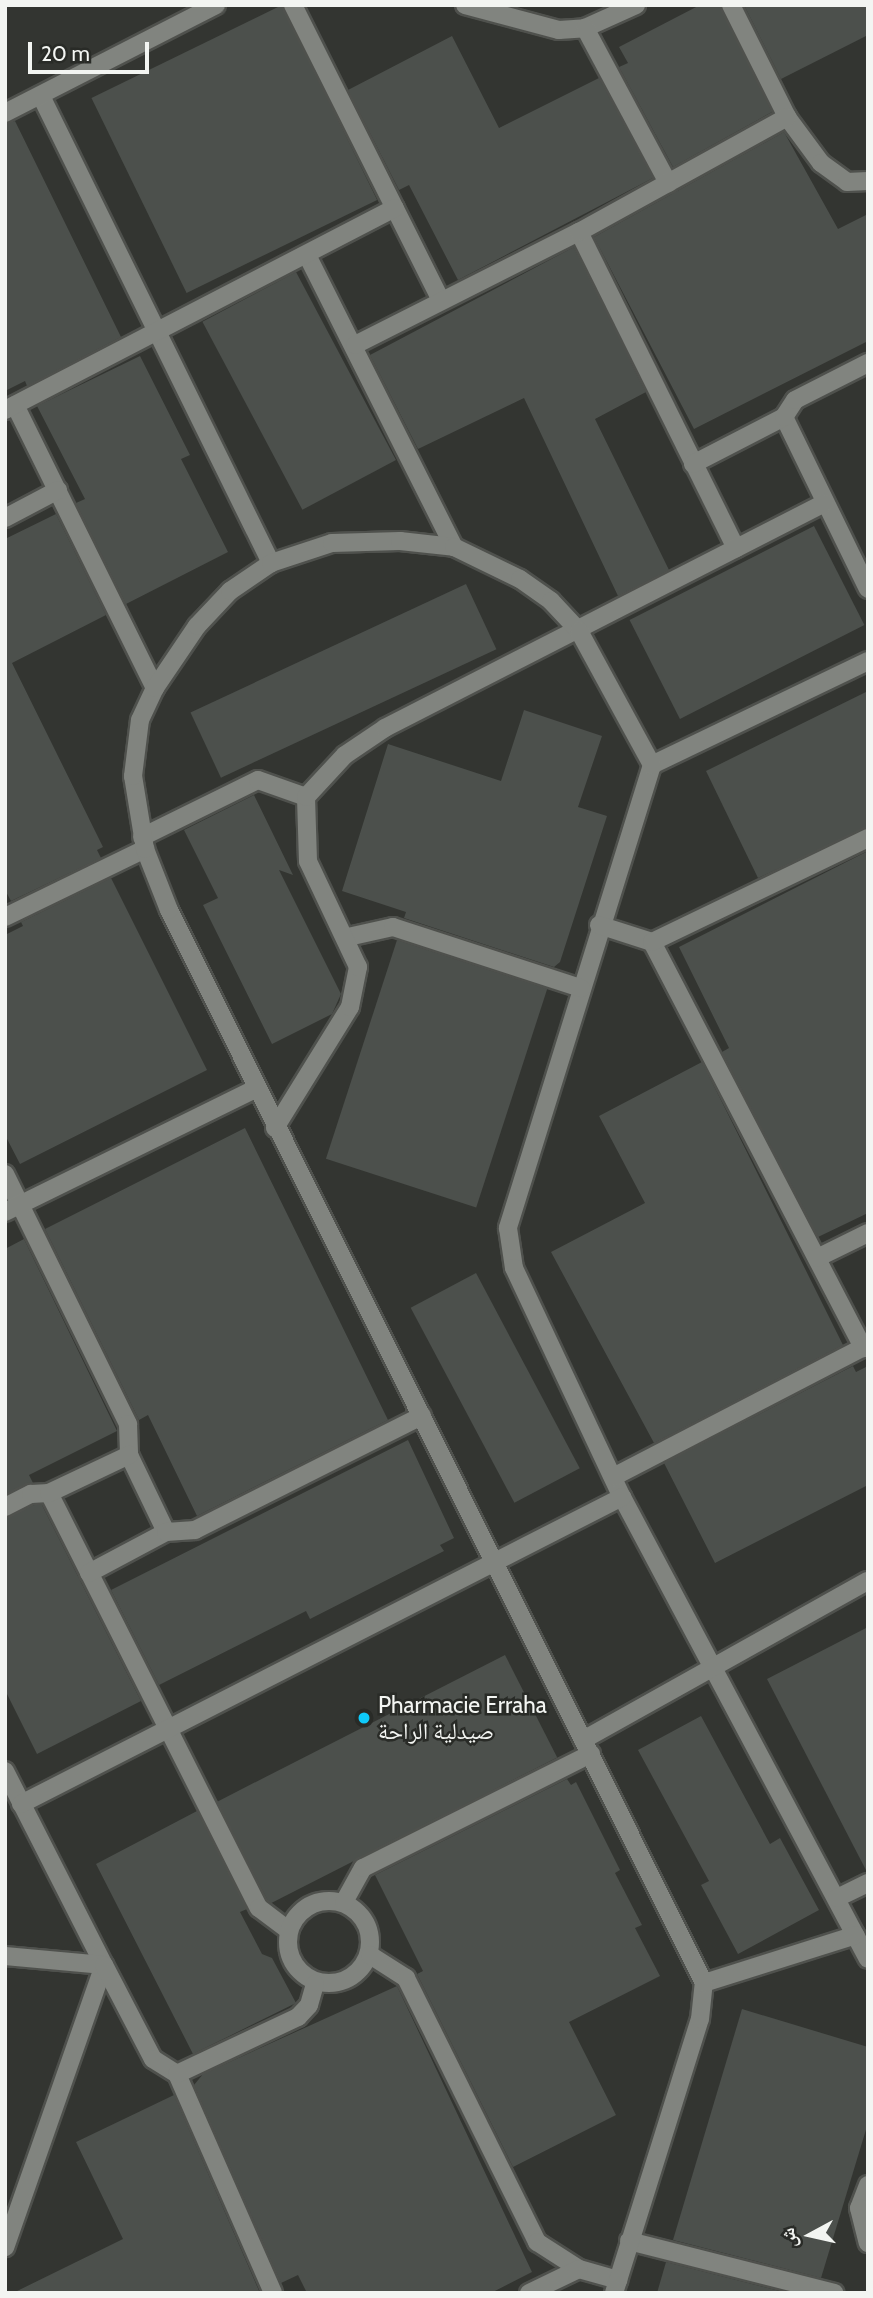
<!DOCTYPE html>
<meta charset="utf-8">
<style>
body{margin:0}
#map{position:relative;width:873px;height:2298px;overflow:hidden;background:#333531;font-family:Cabin,"Noto Naskh Arabic",sans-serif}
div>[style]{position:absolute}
.building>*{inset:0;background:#4c504c;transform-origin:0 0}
.roads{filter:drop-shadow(2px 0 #4f514d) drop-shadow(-2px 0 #4f514d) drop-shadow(0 2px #4f514d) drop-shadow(0 -2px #4f514d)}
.street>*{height:18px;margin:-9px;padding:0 9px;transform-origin:9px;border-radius:9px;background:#81847f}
.street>.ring{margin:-9px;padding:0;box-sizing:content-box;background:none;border:18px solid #81847f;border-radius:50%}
.dots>*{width:19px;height:19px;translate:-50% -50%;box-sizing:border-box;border:4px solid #292b27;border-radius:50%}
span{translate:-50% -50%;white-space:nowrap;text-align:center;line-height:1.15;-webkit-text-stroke:5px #292b27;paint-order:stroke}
.poi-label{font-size:23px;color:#f3f5f2}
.left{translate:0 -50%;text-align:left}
.frame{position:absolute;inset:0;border:7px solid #f3f5f2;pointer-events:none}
.north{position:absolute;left:775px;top:2200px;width:70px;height:70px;-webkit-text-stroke:5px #292b27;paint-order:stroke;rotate:262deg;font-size:19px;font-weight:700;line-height:28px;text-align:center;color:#f3f5f2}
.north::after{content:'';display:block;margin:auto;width:24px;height:32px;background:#f3f5f2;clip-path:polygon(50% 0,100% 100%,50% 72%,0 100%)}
.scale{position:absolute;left:28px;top:42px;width:121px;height:32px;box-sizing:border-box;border:4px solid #f3f5f2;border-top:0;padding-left:9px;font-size:21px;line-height:24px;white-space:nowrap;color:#f3f5f2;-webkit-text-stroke:5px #292b27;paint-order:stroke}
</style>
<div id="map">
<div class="building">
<i style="left:282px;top:5px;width:217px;height:212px;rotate:64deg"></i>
<i style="clip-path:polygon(700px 5px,720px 5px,772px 112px,673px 167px,619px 67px,628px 63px,619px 47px)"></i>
<i style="clip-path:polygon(744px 5px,868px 5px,868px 35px,781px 79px)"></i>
<i style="clip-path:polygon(452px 36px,499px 128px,599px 78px,653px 178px,458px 280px,409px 185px,399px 190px,348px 90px)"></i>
<i style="clip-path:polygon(15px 121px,121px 337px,27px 386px,25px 381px,5px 391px,5px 124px)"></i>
<i style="clip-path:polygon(784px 132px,838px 229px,868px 214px,868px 341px,694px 429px,594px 237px)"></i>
<i style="clip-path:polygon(574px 247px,646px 392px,595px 419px,669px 570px,618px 596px,524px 398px,418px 449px,370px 355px)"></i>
<i style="left:296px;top:272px;width:213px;height:106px;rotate:62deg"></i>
<i style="clip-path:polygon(140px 356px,190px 455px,181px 459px,228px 552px,126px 604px,76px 503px,85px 499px,37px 406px)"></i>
<i style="clip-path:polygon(56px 514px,106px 615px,12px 663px,103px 847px,97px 850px,101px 858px,11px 901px,5px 890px,5px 539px)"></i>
<i style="left:814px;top:526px;width:111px;height:207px;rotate:63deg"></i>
<i style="left:466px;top:584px;width:72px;height:304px;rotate:65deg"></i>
<i style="clip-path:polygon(868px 691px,868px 827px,758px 878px,706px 771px)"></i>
<i style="clip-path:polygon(524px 710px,602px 736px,578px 807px,607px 816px,560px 962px,554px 967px,404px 918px,406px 912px,342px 891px,388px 744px,501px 781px)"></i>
<i style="clip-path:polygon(254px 795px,293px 875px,279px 870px,341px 994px,332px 1014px,272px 1044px,203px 905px,218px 898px,184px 830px)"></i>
<i style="clip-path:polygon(868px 851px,868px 1213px,818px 1237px,722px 1052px,729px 1048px,679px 947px)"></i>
<i style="clip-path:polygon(111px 878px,207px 1070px,20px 1164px,5px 1135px,5px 935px,23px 926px,21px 922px)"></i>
<i style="left:397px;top:940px;width:158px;height:230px;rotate:18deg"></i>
<i style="clip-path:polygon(702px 1062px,843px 1345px,654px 1443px,551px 1252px,645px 1203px,599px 1116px)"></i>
<i style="clip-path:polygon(245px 1128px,388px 1420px,197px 1516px,148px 1415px,139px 1420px,45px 1229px)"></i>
<i style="clip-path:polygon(24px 1239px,117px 1431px,29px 1475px,33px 1483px,5px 1494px,5px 1249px)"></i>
<i style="left:476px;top:1273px;width:221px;height:74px;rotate:62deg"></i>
<i style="clip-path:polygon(853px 1366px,856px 1372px,868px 1366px,868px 1485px,715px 1563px,664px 1463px)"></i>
<i style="clip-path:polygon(408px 1440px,454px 1538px,440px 1545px,444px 1551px,310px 1619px,306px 1611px,159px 1685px,111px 1590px)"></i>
<i style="clip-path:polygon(34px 1505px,42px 1505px,141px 1701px,37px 1754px,5px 1690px,5px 1518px)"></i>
<i style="clip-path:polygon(868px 1627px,868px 1872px,867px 1872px,767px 1679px)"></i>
<i style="left:505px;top:1655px;width:115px;height:323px;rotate:63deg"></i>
<i style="clip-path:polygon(701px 1716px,770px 1844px,780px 1838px,819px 1910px,738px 1954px,701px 1885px,709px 1881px,638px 1750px)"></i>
<i style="clip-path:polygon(567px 1779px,571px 1785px,576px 1782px,620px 1870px,615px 1873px,642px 1925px,635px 1928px,660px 1976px,569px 2022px,616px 2115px,513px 2167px,417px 1974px,423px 1971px,375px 1875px)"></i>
<i style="clip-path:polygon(197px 1811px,247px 1909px,240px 1912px,262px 1954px,272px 1958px,296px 2003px,193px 2054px,96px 1864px)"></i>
<i style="clip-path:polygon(397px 1986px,532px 2272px,491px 2293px,307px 2293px,298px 2275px,281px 2283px,194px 2085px,203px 2074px)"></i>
<i style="clip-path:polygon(742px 2009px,868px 2047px,868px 2123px,821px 2278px,673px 2240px)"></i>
<i style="clip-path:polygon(174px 2095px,260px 2293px,13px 2293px,123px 2239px,76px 2142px)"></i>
<i style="clip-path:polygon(666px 2262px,788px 2293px,657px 2293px)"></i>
</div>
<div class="roads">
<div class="street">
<i style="left:293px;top:5px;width:330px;rotate:63.4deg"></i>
<i style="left:465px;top:5px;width:97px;rotate:14.9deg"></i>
<i style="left:559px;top:30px;width:26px;rotate:-4deg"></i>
<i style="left:585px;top:28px;width:56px;rotate:-24.3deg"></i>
<i style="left:731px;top:5px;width:125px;rotate:63.4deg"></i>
<i style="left:787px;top:117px;width:57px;rotate:53.5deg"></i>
<i style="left:821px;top:163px;width:32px;rotate:36deg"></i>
<i style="left:847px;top:182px;width:21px;rotate:-3deg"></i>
<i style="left:585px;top:28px;width:176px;rotate:61.8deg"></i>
<i style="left:41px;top:96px;width:521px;rotate:63.78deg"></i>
<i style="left:5px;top:113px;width:237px;rotate:-27.1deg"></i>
<i style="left:579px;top:232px;width:353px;rotate:63.6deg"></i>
<i style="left:307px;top:255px;width:327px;rotate:63.3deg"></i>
<i style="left:355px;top:345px;width:251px;rotate:-26.8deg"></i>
<i style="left:579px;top:232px;width:238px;rotate:-28.9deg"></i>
<i style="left:15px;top:405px;width:316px;rotate:63.7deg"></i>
<i style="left:5px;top:410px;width:439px;rotate:-27.4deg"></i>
<i style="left:784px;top:417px;width:191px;rotate:64deg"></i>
<i style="left:693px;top:464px;width:102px;rotate:-27.3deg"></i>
<i style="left:784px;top:417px;width:20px;rotate:-57deg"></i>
<i style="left:795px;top:400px;width:82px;rotate:-26.9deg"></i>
<i style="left:5px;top:518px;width:60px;rotate:-27.8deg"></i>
<i style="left:868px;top:661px;width:240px;rotate:154.3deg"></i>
<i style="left:652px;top:765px;width:485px;rotate:107.3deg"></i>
<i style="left:508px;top:1228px;width:40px;rotate:81.5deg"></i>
<i style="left:514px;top:1268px;width:253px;rotate:64.8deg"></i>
<i style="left:622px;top:1497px;width:523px;rotate:61.97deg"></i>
<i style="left:142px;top:837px;width:129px;rotate:-26.2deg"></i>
<i style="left:258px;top:780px;width:51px;rotate:19.5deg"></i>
<i style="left:5px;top:917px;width:156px;rotate:-25.9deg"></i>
<i style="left:599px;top:925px;width:56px;rotate:17.8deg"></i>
<i style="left:652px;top:942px;width:458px;rotate:62.5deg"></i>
<i style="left:348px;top:937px;width:46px;rotate:-12.5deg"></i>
<i style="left:393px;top:927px;width:198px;rotate:18deg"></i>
<i style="left:652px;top:942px;width:240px;rotate:-25.7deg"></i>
<i style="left:275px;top:1128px;width:142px;rotate:-58.2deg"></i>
<i style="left:350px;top:1007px;width:41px;rotate:-78.7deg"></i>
<i style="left:358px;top:967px;width:117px;rotate:-115.3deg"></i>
<i style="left:308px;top:861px;width:64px;rotate:-91.8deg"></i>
<i style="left:306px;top:797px;width:57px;rotate:-47.1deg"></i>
<i style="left:345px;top:755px;width:48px;rotate:-34deg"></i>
<i style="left:385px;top:728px;width:494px;rotate:-27.1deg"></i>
<i style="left:5px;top:1174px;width:279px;rotate:63.8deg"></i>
<i style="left:128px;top:1424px;width:31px;rotate:88deg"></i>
<i style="left:129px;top:1455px;width:85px;rotate:64.3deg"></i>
<i style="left:5px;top:1212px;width:279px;rotate:-26.2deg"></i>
<i style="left:817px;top:1258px;width:57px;rotate:-26.1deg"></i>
<i style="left:613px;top:1477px;width:287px;rotate:-27.4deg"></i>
<i style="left:49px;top:1493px;width:465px;rotate:63.2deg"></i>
<i style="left:259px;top:1908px;width:35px;rotate:37deg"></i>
<i style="left:5px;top:1507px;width:29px;rotate:-27deg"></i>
<i style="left:31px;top:1494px;width:18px;rotate:-3deg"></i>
<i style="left:49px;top:1493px;width:89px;rotate:-25.4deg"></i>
<i style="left:89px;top:1573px;width:87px;rotate:-28deg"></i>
<i style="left:166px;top:1532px;width:29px;rotate:-4deg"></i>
<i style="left:195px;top:1530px;width:254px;rotate:-26.7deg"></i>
<i style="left:583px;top:1740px;width:326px;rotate:-29.2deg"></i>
<i style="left:5px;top:1771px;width:218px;rotate:63deg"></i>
<i style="left:104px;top:1965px;width:299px;rotate:109.3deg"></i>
<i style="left:21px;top:1804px;width:675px;rotate:-27.06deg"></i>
<i style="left:837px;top:1898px;width:34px;rotate:-26deg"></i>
<i class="ring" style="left:288px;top:1901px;width:64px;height:64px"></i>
<i style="left:344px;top:1902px;width:39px;rotate:-61deg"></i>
<i style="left:363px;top:1868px;width:255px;rotate:-26.6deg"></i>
<i style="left:370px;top:1955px;width:43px;rotate:32.6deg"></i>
<i style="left:406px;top:1978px;width:295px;rotate:63.6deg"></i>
<i style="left:537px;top:2242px;width:50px;rotate:32.7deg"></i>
<i style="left:579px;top:2269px;width:41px;rotate:15.8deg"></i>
<i style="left:5px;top:1956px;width:99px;rotate:5.2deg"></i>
<i style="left:104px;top:1965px;width:106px;rotate:62.5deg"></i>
<i style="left:153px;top:2059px;width:28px;rotate:32deg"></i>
<i style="left:177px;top:2074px;width:239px;rotate:66.3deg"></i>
<i style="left:704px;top:1983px;width:159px;rotate:-17.5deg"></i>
<i style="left:177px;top:2074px;width:134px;rotate:-25.2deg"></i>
<i style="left:298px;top:2017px;width:16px;rotate:-47deg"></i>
<i style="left:309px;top:2005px;width:22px;rotate:-74deg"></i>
<i style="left:868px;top:2185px;width:25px;rotate:111deg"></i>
<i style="left:859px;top:2208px;width:36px;rotate:76deg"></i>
<i style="left:629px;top:2241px;width:212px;rotate:14.2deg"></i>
<i style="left:529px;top:2293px;width:55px;rotate:-25.6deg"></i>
<i style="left:614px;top:2293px;width:287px;rotate:-72.6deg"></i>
<i style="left:700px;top:2019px;width:36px;rotate:-84deg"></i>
<i style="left:704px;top:1983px;width:1199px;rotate:-116.5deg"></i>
<i style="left:169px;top:910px;width:66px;rotate:-111.5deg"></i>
<i style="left:145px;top:849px;width:74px;rotate:-99.3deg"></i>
<i style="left:133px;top:776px;width:56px;rotate:-82.9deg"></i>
<i style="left:140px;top:720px;width:35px;rotate:-65deg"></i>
<i style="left:155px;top:688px;width:75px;rotate:-55.9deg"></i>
<i style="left:197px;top:626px;width:48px;rotate:-46.7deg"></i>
<i style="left:230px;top:591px;width:50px;rotate:-34.3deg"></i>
<i style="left:271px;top:563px;width:64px;rotate:-18.2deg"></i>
<i style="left:332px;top:543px;width:68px;rotate:-1.7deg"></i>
<i style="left:400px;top:541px;width:54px;rotate:6.3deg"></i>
<i style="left:454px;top:547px;width:73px;rotate:25.9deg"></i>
<i style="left:520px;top:579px;width:38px;rotate:35deg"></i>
<i style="left:551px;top:601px;width:41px;rotate:47deg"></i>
<i style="left:579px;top:631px;width:153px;rotate:61.4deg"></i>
</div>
</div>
<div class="dots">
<i style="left:364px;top:1718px;background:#0ecafa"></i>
</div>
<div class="poi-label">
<span class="left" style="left:378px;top:1718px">Pharmacie Erraha<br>صيدلية الراحة</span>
</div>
<div class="frame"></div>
<div class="north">ش</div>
<div class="scale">20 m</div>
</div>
